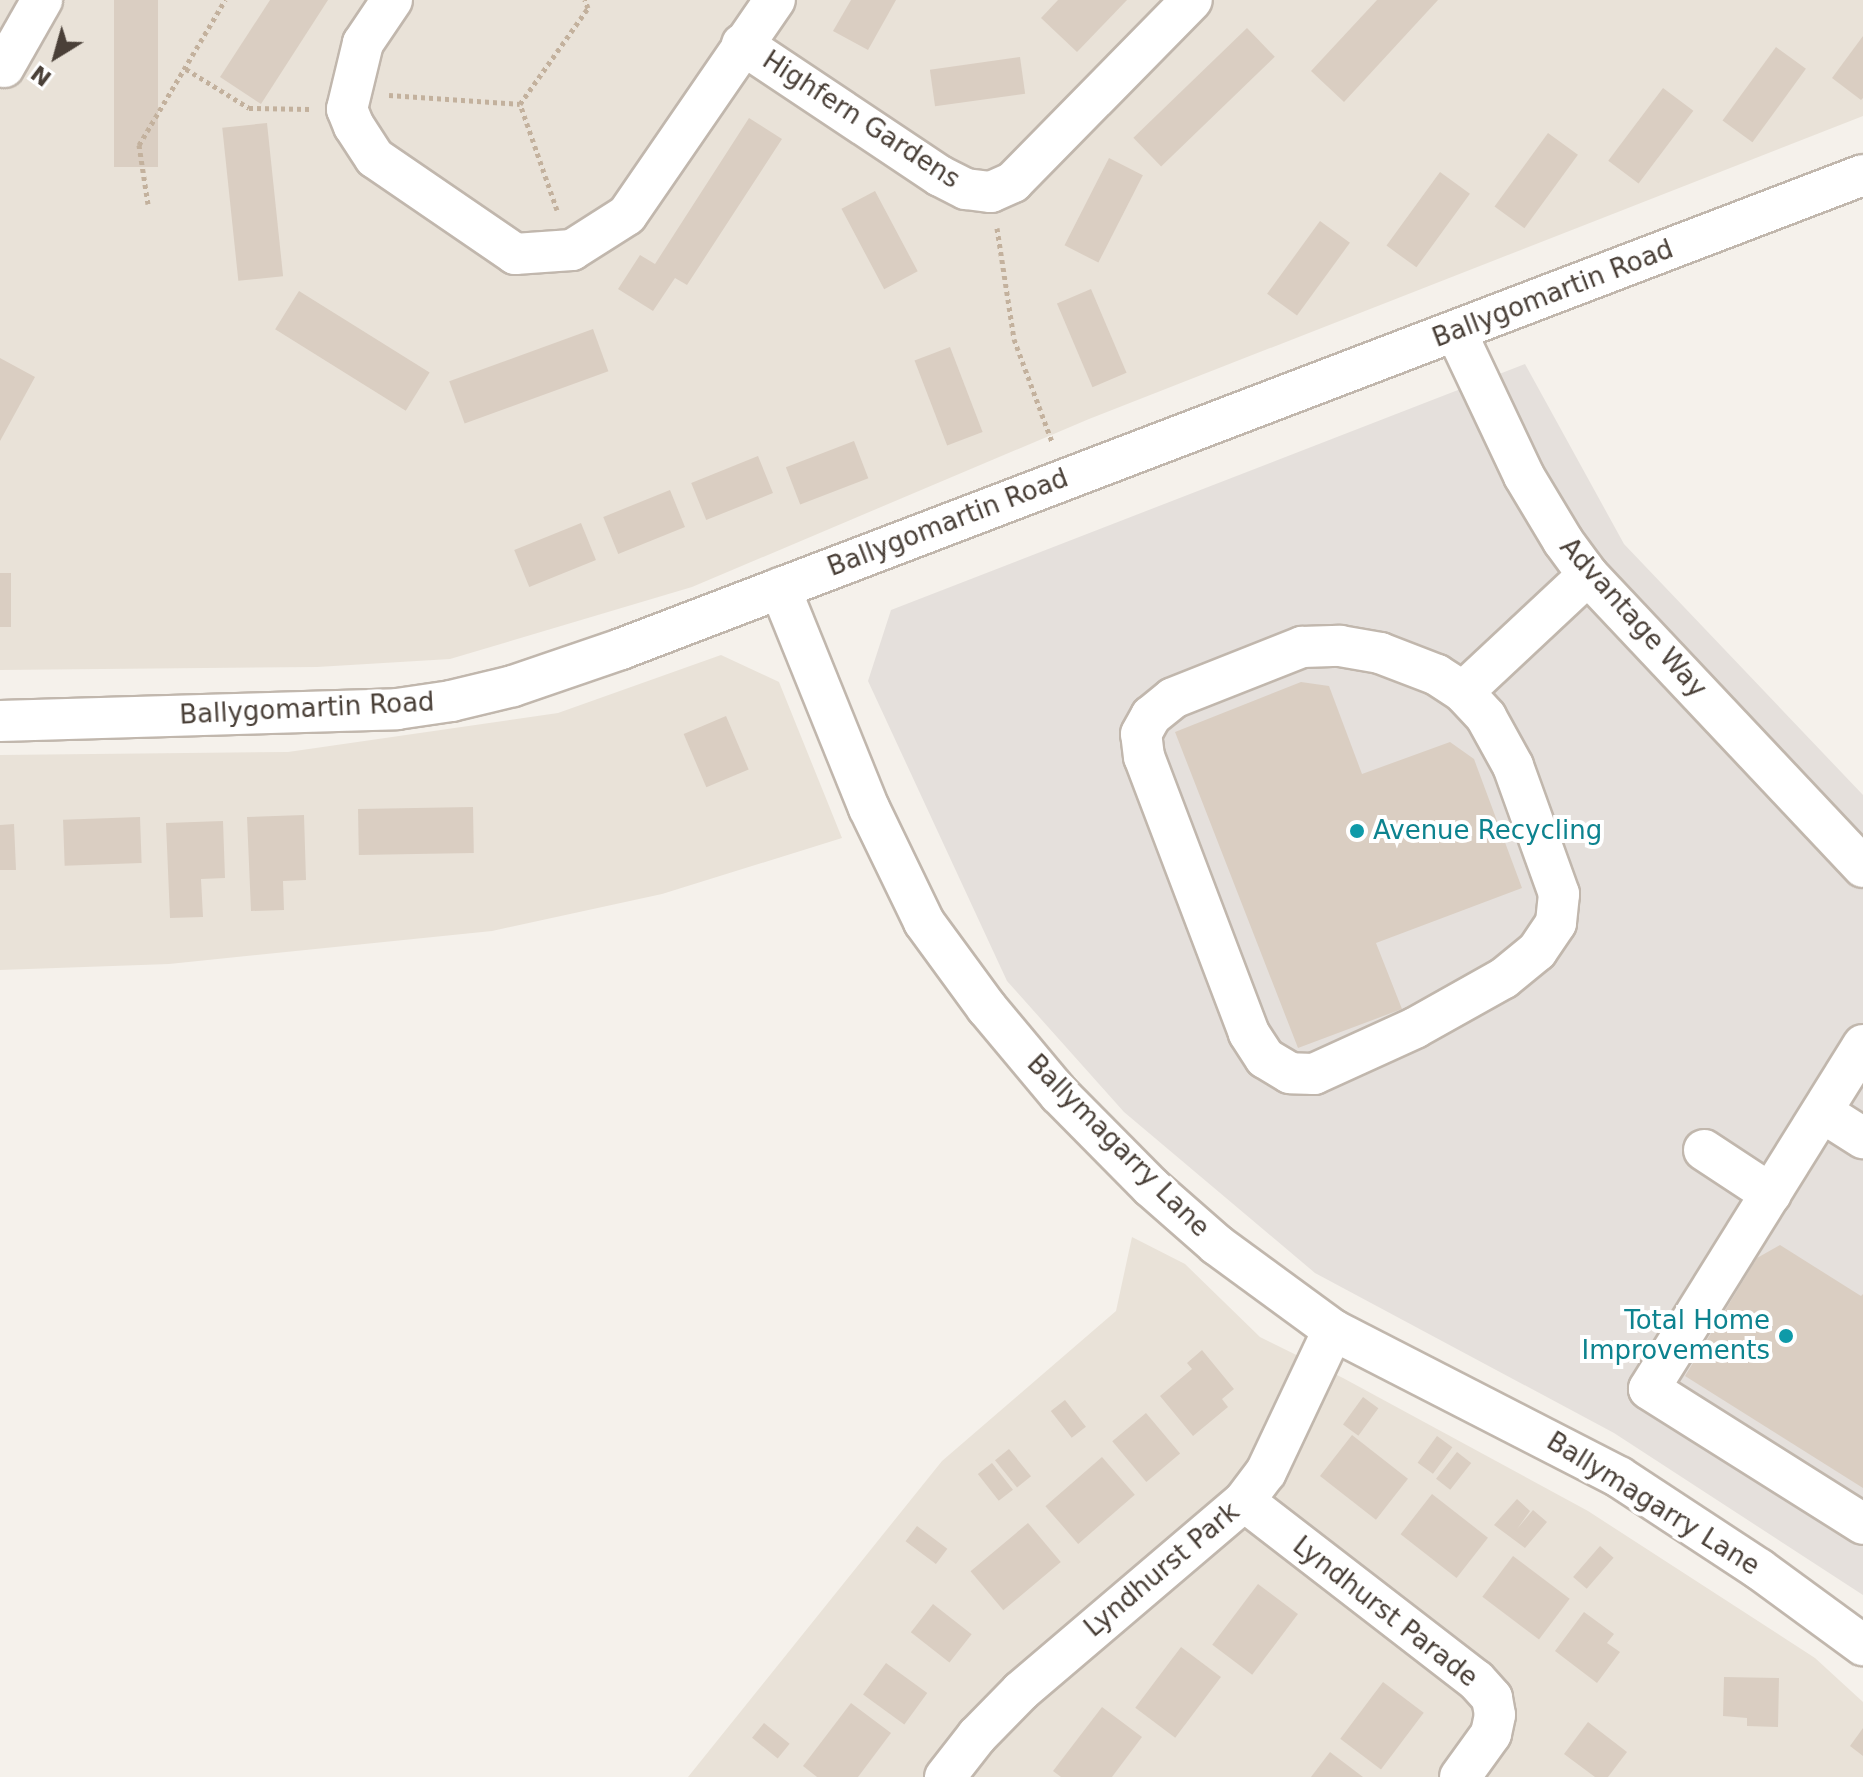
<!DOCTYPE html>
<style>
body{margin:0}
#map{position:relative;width:1863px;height:1777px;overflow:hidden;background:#f5f1eb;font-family:"DejaVu Sans",sans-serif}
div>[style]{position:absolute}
.residential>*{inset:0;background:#e9e2d8}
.industrial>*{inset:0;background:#e5e0dc}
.building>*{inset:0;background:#dacec2;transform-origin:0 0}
.path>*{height:5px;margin-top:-2.5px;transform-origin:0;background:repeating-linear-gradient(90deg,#c3b19d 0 4px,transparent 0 8px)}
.roads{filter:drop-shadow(2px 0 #c1b7ad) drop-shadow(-2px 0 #c1b7ad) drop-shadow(0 2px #c1b7ad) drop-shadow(0 -2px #c1b7ad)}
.minor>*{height:40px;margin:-20px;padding:0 20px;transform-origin:20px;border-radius:20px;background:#fff}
.dots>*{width:22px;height:22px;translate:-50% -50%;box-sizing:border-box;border:4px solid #fff;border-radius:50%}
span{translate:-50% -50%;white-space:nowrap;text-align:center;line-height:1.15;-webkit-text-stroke:8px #fff;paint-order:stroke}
.street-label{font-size:26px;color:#4a4038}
.culture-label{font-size:26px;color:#0d838f}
.left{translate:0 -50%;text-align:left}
.right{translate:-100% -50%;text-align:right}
.north{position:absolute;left:16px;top:16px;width:80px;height:80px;-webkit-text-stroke:6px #fff;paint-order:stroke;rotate:217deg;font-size:22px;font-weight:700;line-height:32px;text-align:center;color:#4a4038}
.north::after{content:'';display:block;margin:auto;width:28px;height:36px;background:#4a4038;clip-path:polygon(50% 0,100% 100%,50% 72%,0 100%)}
</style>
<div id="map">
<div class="residential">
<i style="clip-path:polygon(0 0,1863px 0,1863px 116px,1089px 419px,692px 587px,450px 659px,317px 667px,0 670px)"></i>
<i style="clip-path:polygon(721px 655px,779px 682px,842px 838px,662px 894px,492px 931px,169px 964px,0 970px,0 755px,288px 752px,558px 713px)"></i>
<i style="clip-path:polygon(1132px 1237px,1185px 1264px,1260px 1337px,1343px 1378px,1588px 1511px,1815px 1658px,1863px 1702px,1863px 1777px,688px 1777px,942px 1461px,1116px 1311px)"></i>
</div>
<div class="industrial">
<i style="clip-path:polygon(1525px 364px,1624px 544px,1863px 795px,1863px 1595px,1614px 1433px,1315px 1273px,1124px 1112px,1007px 981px,868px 681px,891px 610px)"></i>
</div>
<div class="building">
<i style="left:114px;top:0;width:44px;height:167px"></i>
<i style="clip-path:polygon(270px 0,328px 0,261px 104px,220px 77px)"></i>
<i style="clip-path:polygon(851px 0,896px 0,868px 50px,833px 31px)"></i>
<i style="clip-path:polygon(1058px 0,1127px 0,1077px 52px,1041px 18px)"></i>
<i style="clip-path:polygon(1377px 0,1438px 0,1344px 102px,1311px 71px)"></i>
<i style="left:1247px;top:28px;width:40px;height:158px;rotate:46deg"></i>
<i style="clip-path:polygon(1863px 36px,1863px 98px,1861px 100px,1832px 78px)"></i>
<i style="left:1776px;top:47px;width:37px;height:91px;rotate:36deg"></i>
<i style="left:1020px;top:57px;width:37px;height:91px;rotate:82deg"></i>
<i style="left:1663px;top:88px;width:38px;height:91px;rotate:37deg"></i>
<i style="clip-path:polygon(749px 118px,782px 139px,687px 285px,675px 278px,653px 311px,618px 289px,640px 255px,655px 264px)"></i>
<i style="left:267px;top:123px;width:154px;height:45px;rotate:84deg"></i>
<i style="left:1548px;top:133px;width:37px;height:91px;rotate:36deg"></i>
<i style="left:1109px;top:158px;width:38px;height:98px;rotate:27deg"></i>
<i style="left:1440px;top:172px;width:37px;height:91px;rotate:36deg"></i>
<i style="left:875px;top:191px;width:91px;height:38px;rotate:62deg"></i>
<i style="left:1320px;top:221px;width:37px;height:90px;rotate:36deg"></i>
<i style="left:1091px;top:289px;width:91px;height:37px;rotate:67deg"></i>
<i style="left:299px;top:291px;width:154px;height:45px;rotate:32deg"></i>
<i style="left:593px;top:329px;width:45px;height:153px;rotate:70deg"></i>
<i style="left:950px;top:347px;width:91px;height:38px;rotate:69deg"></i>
<i style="clip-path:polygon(0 358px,35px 377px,0 441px)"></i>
<i style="left:854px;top:441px;width:40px;height:73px;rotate:69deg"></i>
<i style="left:758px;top:456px;width:40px;height:72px;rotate:68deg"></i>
<i style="left:670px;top:490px;width:40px;height:72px;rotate:68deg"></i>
<i style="left:581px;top:523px;width:40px;height:72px;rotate:68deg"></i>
<i style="left:0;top:573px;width:11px;height:54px"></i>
<i style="clip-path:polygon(1301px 682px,1329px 686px,1362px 774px,1450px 742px,1474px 759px,1522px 888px,1376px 943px,1402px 1009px,1298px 1048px,1175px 732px)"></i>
<i style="left:726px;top:716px;width:58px;height:46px;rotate:67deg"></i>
<i style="left:473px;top:807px;width:46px;height:115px;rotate:89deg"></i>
<i style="clip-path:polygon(304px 815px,306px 880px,283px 881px,284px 910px,251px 911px,247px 817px)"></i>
<i style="left:140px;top:817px;width:46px;height:77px;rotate:88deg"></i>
<i style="clip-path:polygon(223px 821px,225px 878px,201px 879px,203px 917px,170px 918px,166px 823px)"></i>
<i style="clip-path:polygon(14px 824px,16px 870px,0 870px,0 825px)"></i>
<i style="clip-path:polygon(1780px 1245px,1861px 1296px,1863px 1294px,1863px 1488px,1685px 1376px,1757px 1258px)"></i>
<i style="clip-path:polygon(1202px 1350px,1234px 1389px,1222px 1399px,1228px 1407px,1193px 1436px,1160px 1396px,1192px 1369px,1187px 1363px)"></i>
<i style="left:1363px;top:1397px;width:19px;height:34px;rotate:36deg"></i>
<i style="left:1065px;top:1400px;width:34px;height:18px;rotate:52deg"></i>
<i style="left:1146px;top:1413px;width:53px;height:44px;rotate:50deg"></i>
<i style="left:1352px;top:1435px;width:71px;height:52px;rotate:38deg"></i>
<i style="left:1437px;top:1436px;width:19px;height:33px;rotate:36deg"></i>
<i style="left:1009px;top:1449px;width:35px;height:18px;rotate:51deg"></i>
<i style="left:1457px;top:1452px;width:18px;height:34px;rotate:38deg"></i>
<i style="left:1102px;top:1457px;width:50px;height:75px;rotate:49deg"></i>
<i style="left:992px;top:1463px;width:34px;height:18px;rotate:52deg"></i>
<i style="left:1432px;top:1494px;width:71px;height:51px;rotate:38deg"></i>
<i style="clip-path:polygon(1517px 1499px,1530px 1511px,1517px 1529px,1533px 1510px,1547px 1522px,1525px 1548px,1494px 1525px)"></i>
<i style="left:1028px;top:1523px;width:51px;height:75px;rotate:50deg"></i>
<i style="left:917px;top:1526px;width:38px;height:19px;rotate:37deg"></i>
<i style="left:1600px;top:1546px;width:18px;height:41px;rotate:41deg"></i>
<i style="left:1513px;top:1556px;width:71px;height:51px;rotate:37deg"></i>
<i style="left:1258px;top:1584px;width:50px;height:76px;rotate:37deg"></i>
<i style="left:933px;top:1604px;width:49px;height:36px;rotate:38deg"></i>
<i style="clip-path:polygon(1584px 1612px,1614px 1634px,1607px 1643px,1620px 1652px,1597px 1683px,1555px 1651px)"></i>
<i style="left:1181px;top:1647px;width:50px;height:76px;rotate:37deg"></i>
<i style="left:886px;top:1663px;width:51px;height:39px;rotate:36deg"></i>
<i style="clip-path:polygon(1724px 1677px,1779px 1678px,1778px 1727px,1747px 1726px,1747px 1718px,1723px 1716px)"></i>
<i style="left:1383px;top:1682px;width:51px;height:71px;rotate:37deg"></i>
<i style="clip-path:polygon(851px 1703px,891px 1733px,858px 1777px,817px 1777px,803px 1766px)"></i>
<i style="clip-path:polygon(1102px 1707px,1142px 1737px,1112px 1777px,1061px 1777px,1053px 1771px)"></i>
<i style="clip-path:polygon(1588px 1722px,1627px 1752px,1608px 1777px,1595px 1777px,1564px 1754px)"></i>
<i style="left:764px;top:1723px;width:33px;height:19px;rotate:39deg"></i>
<i style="clip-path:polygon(1863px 1728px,1863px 1756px,1850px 1746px)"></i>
<i style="clip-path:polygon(1330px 1752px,1363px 1777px,1311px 1777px)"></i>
</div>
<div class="path">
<i style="left:186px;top:69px;width:74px;rotate:31.8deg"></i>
<i style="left:249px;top:108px;width:61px;rotate:0.9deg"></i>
<i style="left:389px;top:95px;width:131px;rotate:3.9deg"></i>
<i style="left:148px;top:204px;width:60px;rotate:-98.7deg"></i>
<i style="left:139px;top:145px;width:169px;rotate:-59.3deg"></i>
<i style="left:557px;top:210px;width:112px;rotate:-109.2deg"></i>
<i style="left:520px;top:104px;width:118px;rotate:-54.7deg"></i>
<i style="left:588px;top:8px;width:9px;rotate:-111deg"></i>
<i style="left:997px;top:228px;width:112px;rotate:81.3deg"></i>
<i style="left:1014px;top:339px;width:110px;rotate:69.7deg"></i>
</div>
<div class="roads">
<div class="minor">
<i style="left:392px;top:0;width:52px;rotate:124deg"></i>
<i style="left:363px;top:43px;width:68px;rotate:103.6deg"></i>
<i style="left:347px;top:109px;width:18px;rotate:68deg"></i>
<i style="left:354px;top:126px;width:38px;rotate:57deg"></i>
<i style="left:375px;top:158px;width:170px;rotate:34.4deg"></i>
<i style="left:515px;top:254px;width:57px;rotate:-4deg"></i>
<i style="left:572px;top:250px;width:65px;rotate:-32.5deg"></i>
<i style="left:627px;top:215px;width:261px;rotate:-55.5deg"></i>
<i style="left:742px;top:44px;width:238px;rotate:33.7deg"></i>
<i style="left:940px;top:176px;width:29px;rotate:27deg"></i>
<i style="left:966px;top:189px;width:25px;rotate:7deg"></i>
<i style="left:991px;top:192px;width:24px;rotate:-24deg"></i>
<i style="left:1013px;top:182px;width:255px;rotate:-45.5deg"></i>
<i style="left:4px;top:67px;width:77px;rotate:-60.4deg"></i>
<i style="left:1456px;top:332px;width:159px;rotate:64.7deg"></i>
<i style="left:1524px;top:476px;width:76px;rotate:59deg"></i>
<i style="left:1563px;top:541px;width:42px;rotate:53.7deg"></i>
<i style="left:1588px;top:575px;width:401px;rotate:46.7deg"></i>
<i style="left:780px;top:588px;width:237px;rotate:68deg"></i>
<i style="left:869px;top:808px;width:127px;rotate:64.2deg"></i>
<i style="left:924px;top:922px;width:107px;rotate:53.8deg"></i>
<i style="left:987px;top:1008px;width:112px;rotate:50.1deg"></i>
<i style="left:1059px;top:1094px;width:131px;rotate:45.3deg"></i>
<i style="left:1151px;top:1187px;width:88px;rotate:41.3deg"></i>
<i style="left:1217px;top:1245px;width:144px;rotate:36.2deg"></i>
<i style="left:1333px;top:1330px;width:322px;rotate:27.2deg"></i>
<i style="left:1619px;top:1477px;width:168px;rotate:33.3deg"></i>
<i style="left:1759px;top:1569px;width:129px;rotate:36.2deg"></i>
<i style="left:1463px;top:692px;width:34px;rotate:47deg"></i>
<i style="left:1486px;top:717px;width:56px;rotate:61.1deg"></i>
<i style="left:1513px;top:766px;width:136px;rotate:70.2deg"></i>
<i style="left:1559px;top:894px;width:29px;rotate:96deg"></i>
<i style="left:1556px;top:923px;width:34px;rotate:124deg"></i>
<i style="left:1537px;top:951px;width:43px;rotate:140.7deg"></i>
<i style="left:1504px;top:978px;width:102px;rotate:150.7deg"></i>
<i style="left:1415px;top:1028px;width:111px;rotate:155.5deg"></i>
<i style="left:1314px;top:1074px;width:24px;rotate:-178deg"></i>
<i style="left:1290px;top:1073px;width:29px;rotate:-149deg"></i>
<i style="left:1265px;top:1058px;width:30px;rotate:-123deg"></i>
<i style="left:1249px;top:1033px;width:295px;rotate:-110.8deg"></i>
<i style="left:1144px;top:757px;width:23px;rotate:-97deg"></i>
<i style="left:1141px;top:734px;width:21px;rotate:-61deg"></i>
<i style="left:1151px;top:716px;width:28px;rotate:-39deg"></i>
<i style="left:1173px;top:698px;width:139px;rotate:-21.6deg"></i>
<i style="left:1302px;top:647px;width:38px;rotate:-2deg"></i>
<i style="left:1340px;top:646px;width:41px;rotate:9.9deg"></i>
<i style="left:1380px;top:653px;width:61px;rotate:21.1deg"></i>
<i style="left:1437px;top:675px;width:31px;rotate:33deg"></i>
<i style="left:1463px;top:692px;width:171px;rotate:-43.1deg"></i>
<i style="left:0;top:721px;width:397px;rotate:-1.7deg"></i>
<i style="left:397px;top:709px;width:55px;rotate:-8.4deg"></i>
<i style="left:451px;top:701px;width:64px;rotate:-13.6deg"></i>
<i style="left:513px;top:686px;width:114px;rotate:-18.9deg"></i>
<i style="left:621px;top:649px;width:1329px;rotate:-20.89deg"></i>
<i style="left:1863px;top:1045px;width:405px;rotate:121.9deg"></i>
<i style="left:1649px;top:1389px;width:253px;rotate:32.2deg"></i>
<i style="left:1822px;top:1112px;width:49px;rotate:32.4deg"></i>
<i style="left:1704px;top:1150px;width:80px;rotate:33.3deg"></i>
<i style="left:1244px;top:1501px;width:293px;rotate:37.7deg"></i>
<i style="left:1476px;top:1680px;width:24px;rotate:48deg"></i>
<i style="left:1492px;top:1698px;width:17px;rotate:80deg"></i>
<i style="left:1495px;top:1715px;width:19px;rotate:102deg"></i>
<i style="left:1491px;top:1734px;width:53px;rotate:125.8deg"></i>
<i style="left:945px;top:1777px;width:52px;rotate:-52deg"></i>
<i style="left:977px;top:1736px;width:63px;rotate:-45.6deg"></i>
<i style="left:1021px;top:1691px;width:293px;rotate:-40.4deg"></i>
<i style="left:1244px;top:1501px;width:36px;rotate:-53deg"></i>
<i style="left:1266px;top:1472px;width:157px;rotate:-64.7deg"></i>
</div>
</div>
<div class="dots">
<i style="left:1357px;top:831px;background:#0f9aa8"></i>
<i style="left:1786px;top:1336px;background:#0f9aa8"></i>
</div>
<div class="street-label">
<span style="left:861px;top:120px;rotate:33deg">Highfern Gardens</span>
<span style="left:1553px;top:294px;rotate:-21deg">Ballygomartin Road</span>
<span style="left:948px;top:523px;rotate:-21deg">Ballygomartin Road</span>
<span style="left:1633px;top:618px;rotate:48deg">Advantage Way</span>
<span style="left:307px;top:709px;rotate:-3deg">Ballygomartin Road</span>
<span style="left:1118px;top:1146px;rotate:45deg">Ballymagarry Lane</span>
<span style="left:1653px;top:1504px;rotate:32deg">Ballymagarry Lane</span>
<span style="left:1162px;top:1570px;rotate:-40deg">Lyndhurst Park</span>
<span style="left:1385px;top:1612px;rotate:38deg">Lyndhurst Parade</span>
</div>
<div class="culture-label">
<span class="left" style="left:1373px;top:831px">Avenue Recycling</span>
<span class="right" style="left:1770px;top:1336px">Total Home<br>Improvements</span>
</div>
<div class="north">N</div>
</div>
